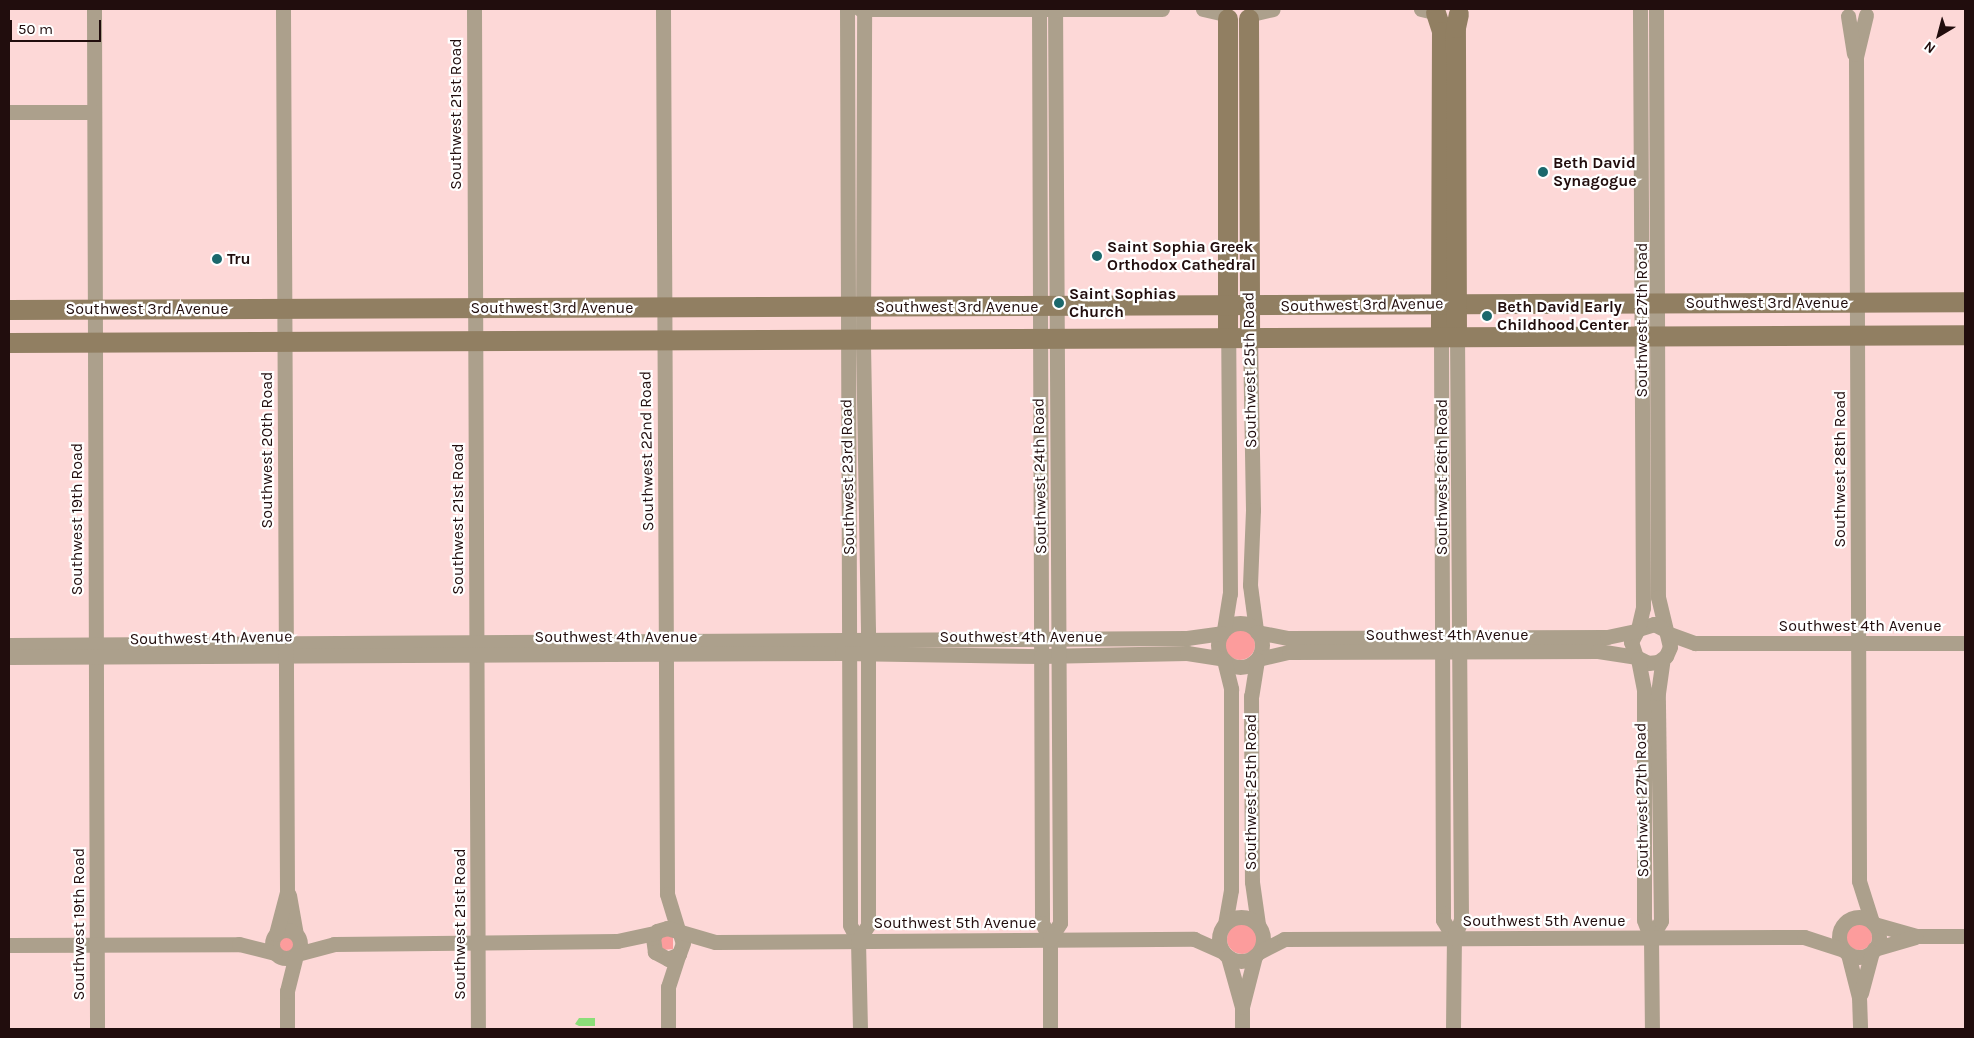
<!DOCTYPE html>
<style>
body{margin:0}
#map{position:relative;width:1974px;height:1038px;overflow:hidden;background:#fdd8d7;font-family:Karla,sans-serif}
div>[style]{position:absolute}
.green>*{inset:0;background:#fc9c9c}
.round{border-radius:50%}
.water>*{inset:0;background:#8bde79}
.minor>*{height:15px;margin:-7.5px;padding:0 7.5px;transform-origin:7.5px;border-radius:7.5px;background:#aca08c}
.minor>.ring{margin:-7.5px;padding:0;box-sizing:content-box;background:none;border:15px solid #aca08c;border-radius:50%}
.secondary>*{height:20px;margin:-10px;padding:0 10px;transform-origin:10px;border-radius:10px;background:#917f62}
.dots>*{width:14px;height:14px;translate:-50% -50%;box-sizing:border-box;border:2px solid #fff;border-radius:50%}
span{translate:-50% -50%;white-space:nowrap;text-align:center;line-height:1.15;-webkit-text-stroke:4.5px #fff;paint-order:stroke}
.street-label{font-size:16px;color:#210d0d}
.poi-label{font-size:16px;color:#210d0d;font-weight:700}
.left{translate:0 -50%;text-align:left}
.frame{position:absolute;inset:0;border:10px solid #210d0d;pointer-events:none}
.north{position:absolute;left:1914px;top:10px;width:50px;height:50px;-webkit-text-stroke:4px #fff;paint-order:stroke;rotate:217deg;font-size:14px;font-weight:700;line-height:20px;text-align:center;color:#210d0d}
.north::after{content:'';display:block;margin:auto;width:18px;height:22px;background:#210d0d;clip-path:polygon(50% 0,100% 100%,50% 72%,0 100%)}
.scale{position:absolute;left:10px;top:20px;width:91px;height:22px;box-sizing:border-box;border:2px solid #210d0d;border-top:0;padding-left:6px;font-size:15px;line-height:18px;white-space:nowrap;color:#210d0d;-webkit-text-stroke:4px #fff;paint-order:stroke}
</style>
<div id="map">
<div class="green">
<i class="round" style="left:1225px;top:630px;width:30px;height:30px"></i>
<i class="round" style="left:1227px;top:924px;width:30px;height:30px"></i>
<i class="round" style="left:1846px;top:924px;width:26px;height:26px"></i>
<i style="clip-path:polygon(663px 935px,673px 937px,673px 949px,662px 950px,659px 939px)"></i>
<i class="round" style="left:279px;top:936px;width:16px;height:16px"></i>
</div>
<div class="water">
<i style="clip-path:polygon(579px 1018px,595px 1018px,595px 1026px,579px 1026px,575px 1024px)"></i>
</div>
<div class="minor">
<i style="left:94px;top:9px;width:1020px;rotate:89.83deg"></i>
<i style="left:474px;top:9px;width:1020px;rotate:89.78deg"></i>
<i style="left:663px;top:9px;width:885px;rotate:89.74deg"></i>
<i style="left:667px;top:894px;width:39px;rotate:73deg"></i>
<i style="left:847px;top:9px;width:916px;rotate:89.81deg"></i>
<i style="left:850px;top:925px;width:18px;rotate:63deg"></i>
<i style="left:858px;top:941px;width:88px;rotate:88.7deg"></i>
<i style="left:860px;top:9px;width:302px"></i>
<i style="left:1039px;top:9px;width:914px;rotate:89.81deg"></i>
<i style="left:1042px;top:923px;width:18px;rotate:63deg"></i>
<i style="left:1050px;top:939px;width:90px;rotate:90deg"></i>
<i style="left:1203px;top:9px;width:18px;rotate:13deg"></i>
<i style="left:1421px;top:9px;width:13px;rotate:13deg"></i>
<i style="left:1656px;top:9px;width:588px;rotate:89.81deg"></i>
<i style="left:1658px;top:597px;width:51px;rotate:76.5deg"></i>
<i style="left:1670px;top:647px;width:10px;rotate:114deg"></i>
<i style="left:1666px;top:656px;width:10px;rotate:143deg"></i>
<i style="left:1658px;top:662px;width:10px;rotate:174deg"></i>
<i style="left:1648px;top:663px;width:13px;rotate:-153deg"></i>
<i style="left:1636px;top:657px;width:16px;rotate:-108deg"></i>
<i style="left:1631px;top:642px;width:15px;rotate:-62deg"></i>
<i style="left:1638px;top:629px;width:17px;rotate:-17deg"></i>
<i style="left:1654px;top:624px;width:11px;rotate:27deg"></i>
<i style="left:1256px;top:13px;width:17px;rotate:-13deg"></i>
<i style="left:1866px;top:15px;width:43px;rotate:103.4deg"></i>
<i style="left:1856px;top:57px;width:824px;rotate:89.79deg"></i>
<i style="left:1859px;top:881px;width:43px;rotate:72.4deg"></i>
<i style="left:1848px;top:16px;width:38px;rotate:81deg"></i>
<i style="left:9px;top:112px;width:85px"></i>
<i style="left:1441px;top:337px;width:576px;rotate:89.8deg"></i>
<i style="left:1443px;top:913px;width:7px;rotate:90deg"></i>
<i style="left:1443px;top:920px;width:21px;rotate:59deg"></i>
<i style="left:1250px;top:338px;width:172px;rotate:89deg"></i>
<i style="left:1253px;top:510px;width:75px;rotate:92.3deg"></i>
<i style="left:1250px;top:585px;width:45px;rotate:82.4deg"></i>
<i class="ring" style="left:1218px;top:623px;width:29px;height:29px"></i>
<i style="left:1638px;top:629px;width:22px;rotate:-77deg"></i>
<i style="left:1643px;top:608px;width:599px;rotate:-90.29deg"></i>
<i style="left:1224px;top:630px;width:36px;rotate:-81deg"></i>
<i style="left:1230px;top:594px;width:256px;rotate:-90.4deg"></i>
<i style="left:1257px;top:632px;width:33px;rotate:11deg"></i>
<i style="left:1289px;top:638px;width:318px;rotate:-0.2deg"></i>
<i style="left:1607px;top:637px;width:29px;rotate:-12deg"></i>
<i style="left:1667px;top:633px;width:30px;rotate:20deg"></i>
<i style="left:1695px;top:643px;width:270px"></i>
<i style="left:9px;top:645px;width:1178px;rotate:-0.34deg"></i>
<i style="left:1187px;top:638px;width:35px;rotate:-8deg"></i>
<i style="left:9px;top:657px;width:833px;rotate:-0.28deg"></i>
<i style="left:842px;top:653px;width:199px;rotate:0.9deg"></i>
<i style="left:1041px;top:656px;width:146px;rotate:-1.2deg"></i>
<i style="left:1187px;top:653px;width:36px;rotate:9deg"></i>
<i style="left:1258px;top:659px;width:32px;rotate:-13deg"></i>
<i style="left:1289px;top:652px;width:309px;rotate:-0.2deg"></i>
<i style="left:1598px;top:651px;width:38px;rotate:9deg"></i>
<i style="left:1638px;top:659px;width:32px;rotate:79deg"></i>
<i style="left:1644px;top:690px;width:230px;rotate:90deg"></i>
<i style="left:1644px;top:920px;width:19px;rotate:69deg"></i>
<i style="left:1651px;top:938px;width:91px;rotate:89.4deg"></i>
<i style="left:1224px;top:660px;width:30px;rotate:76deg"></i>
<i style="left:1231px;top:689px;width:201px;rotate:90deg"></i>
<i style="left:1231px;top:890px;width:34px;rotate:100deg"></i>
<i style="left:1257px;top:660px;width:36px;rotate:99deg"></i>
<i style="left:1251px;top:696px;width:186px;rotate:89.7deg"></i>
<i style="left:1252px;top:882px;width:42px;rotate:81.9deg"></i>
<i style="left:289px;top:895px;width:39px;rotate:80deg"></i>
<i class="ring" style="left:1219px;top:917px;width:29px;height:29px"></i>
<i class="ring" style="left:1839px;top:917px;width:25px;height:25px"></i>
<i style="left:1874px;top:924px;width:45px;rotate:15.6deg"></i>
<i style="left:1917px;top:936px;width:48px"></i>
<i class="ring" style="left:272px;top:930px;width:13px;height:13px"></i>
<i style="left:276px;top:934px;width:43px;rotate:-75.3deg"></i>
<i style="left:287px;top:892px;width:883px;rotate:-90.26deg"></i>
<i style="left:680px;top:934px;width:9px;rotate:72deg"></i>
<i style="left:683px;top:943px;width:12px;rotate:110deg"></i>
<i style="left:679px;top:954px;width:12px;rotate:156deg"></i>
<i style="left:668px;top:959px;width:15px;rotate:-152deg"></i>
<i style="left:655px;top:952px;width:14px;rotate:-98deg"></i>
<i style="left:653px;top:938px;width:8px;rotate:-60deg"></i>
<i style="left:657px;top:931px;width:10px;rotate:-17deg"></i>
<i style="left:667px;top:928px;width:50px;rotate:16.3deg"></i>
<i style="left:715px;top:942px;width:479px;rotate:-0.4deg"></i>
<i style="left:1194px;top:939px;width:32px;rotate:24deg"></i>
<i style="left:1651px;top:938px;width:20px;rotate:-60deg"></i>
<i style="left:1661px;top:921px;width:228px;rotate:-90.8deg"></i>
<i style="left:1658px;top:693px;width:34px;rotate:-82deg"></i>
<i style="left:1050px;top:939px;width:19px;rotate:-58deg"></i>
<i style="left:1060px;top:923px;width:914px;rotate:-90.31deg"></i>
<i style="left:858px;top:941px;width:19px;rotate:-58deg"></i>
<i style="left:868px;top:925px;width:295px;rotate:-90deg"></i>
<i style="left:868px;top:630px;width:291px;rotate:-91deg"></i>
<i style="left:863px;top:339px;width:330px;rotate:-89.8deg"></i>
<i style="left:9px;top:945px;width:230px;rotate:-0.2deg"></i>
<i style="left:239px;top:944px;width:37px;rotate:14deg"></i>
<i style="left:1874px;top:949px;width:43px;rotate:-16.3deg"></i>
<i style="left:1259px;top:952px;width:28px;rotate:-27deg"></i>
<i style="left:1284px;top:939px;width:520px;rotate:-0.22deg"></i>
<i style="left:1804px;top:937px;width:40px;rotate:18deg"></i>
<i style="left:297px;top:954px;width:38px;rotate:-15deg"></i>
<i style="left:334px;top:944px;width:283px;rotate:-0.6deg"></i>
<i style="left:617px;top:941px;width:39px;rotate:-12deg"></i>
<i style="left:1848px;top:954px;width:44px;rotate:75.7deg"></i>
<i style="left:1859px;top:997px;width:32px;rotate:88deg"></i>
<i style="left:1228px;top:957px;width:52px;rotate:74.4deg"></i>
<i style="left:1861px;top:993px;width:42px;rotate:-75deg"></i>
<i style="left:287px;top:1029px;width:38px;rotate:-90deg"></i>
<i style="left:287px;top:991px;width:37px;rotate:-76deg"></i>
<i style="left:668px;top:1029px;width:42px;rotate:-90deg"></i>
<i style="left:668px;top:987px;width:35px;rotate:-72deg"></i>
<i style="left:1242px;top:1029px;width:22px;rotate:-90deg"></i>
<i style="left:1242px;top:1007px;width:53px;rotate:-75.7deg"></i>
<i style="left:1453px;top:1029px;width:91px;rotate:-89.4deg"></i>
<i style="left:1454px;top:938px;width:19px;rotate:-69deg"></i>
<i style="left:1461px;top:920px;width:583px;rotate:-90.39deg"></i>
</div>
<div class="secondary">
<i style="left:1436px;top:13px;width:20px;rotate:72deg"></i>
<i style="left:1442px;top:32px;width:305px;rotate:90.2deg"></i>
<i style="left:1228px;top:19px;width:319px;rotate:90deg"></i>
<i style="left:1249px;top:19px;width:319px;rotate:89.8deg"></i>
<i style="left:9px;top:310px;width:1956px;rotate:-0.23deg"></i>
<i style="left:1457px;top:337px;width:309px;rotate:-90.2deg"></i>
<i style="left:1456px;top:28px;width:14px;rotate:-78deg"></i>
<i style="left:9px;top:343px;width:1956px;rotate:-0.23deg"></i>
</div>
<div class="dots">
<i style="left:1543px;top:172px;background:#1b686c"></i>
<i style="left:1097px;top:256px;background:#1b686c"></i>
<i style="left:217px;top:259px;background:#1b686c"></i>
<i style="left:1059px;top:303px;background:#1b686c"></i>
<i style="left:1487px;top:316px;background:#1b686c"></i>
</div>
<div class="street-label">
<span style="left:456px;top:114px;rotate:-90deg">Southwest 21st Road</span>
<span style="left:1767px;top:303px">Southwest 3rd Avenue</span>
<span style="left:1362px;top:305px;rotate:-1deg">Southwest 3rd Avenue</span>
<span style="left:957px;top:307px">Southwest 3rd Avenue</span>
<span style="left:552px;top:308px">Southwest 3rd Avenue</span>
<span style="left:147px;top:309px">Southwest 3rd Avenue</span>
<span style="left:1642px;top:320px;rotate:-90deg">Southwest 27th Road</span>
<span style="left:1250px;top:370px;rotate:-91deg">Southwest 25th Road</span>
<span style="left:267px;top:450px;rotate:-90deg">Southwest 20th Road</span>
<span style="left:647px;top:451px;rotate:-91deg">Southwest 22nd Road</span>
<span style="left:1840px;top:469px;rotate:-90deg">Southwest 28th Road</span>
<span style="left:1040px;top:476px;rotate:-91deg">Southwest 24th Road</span>
<span style="left:848px;top:477px;rotate:-91deg">Southwest 23rd Road</span>
<span style="left:1442px;top:477px;rotate:-90deg">Southwest 26th Road</span>
<span style="left:77px;top:519px;rotate:-90deg">Southwest 19th Road</span>
<span style="left:458px;top:519px;rotate:-90deg">Southwest 21st Road</span>
<span style="left:1860px;top:626px">Southwest 4th Avenue</span>
<span style="left:1447px;top:635px">Southwest 4th Avenue</span>
<span style="left:616px;top:637px">Southwest 4th Avenue</span>
<span style="left:1021px;top:637px">Southwest 4th Avenue</span>
<span style="left:211px;top:638px;rotate:-1deg">Southwest 4th Avenue</span>
<span style="left:1251px;top:792px;rotate:-90deg">Southwest 25th Road</span>
<span style="left:1642px;top:800px;rotate:-91deg">Southwest 27th Road</span>
<span style="left:1544px;top:921px">Southwest 5th Avenue</span>
<span style="left:955px;top:923px">Southwest 5th Avenue</span>
<span style="left:79px;top:924px;rotate:-90deg">Southwest 19th Road</span>
<span style="left:460px;top:924px;rotate:-90deg">Southwest 21st Road</span>
</div>
<div class="poi-label">
<span class="left" style="left:1553px;top:172px">Beth David<br>Synagogue</span>
<span class="left" style="left:1107px;top:256px">Saint Sophia Greek<br>Orthodox Cathedral</span>
<span class="left" style="left:227px;top:259px">Tru</span>
<span class="left" style="left:1069px;top:303px">Saint Sophias<br>Church</span>
<span class="left" style="left:1497px;top:316px">Beth David Early<br>Childhood Center</span>
</div>
<div class="frame"></div>
<div class="north">N</div>
<div class="scale">50 m</div>
</div>
